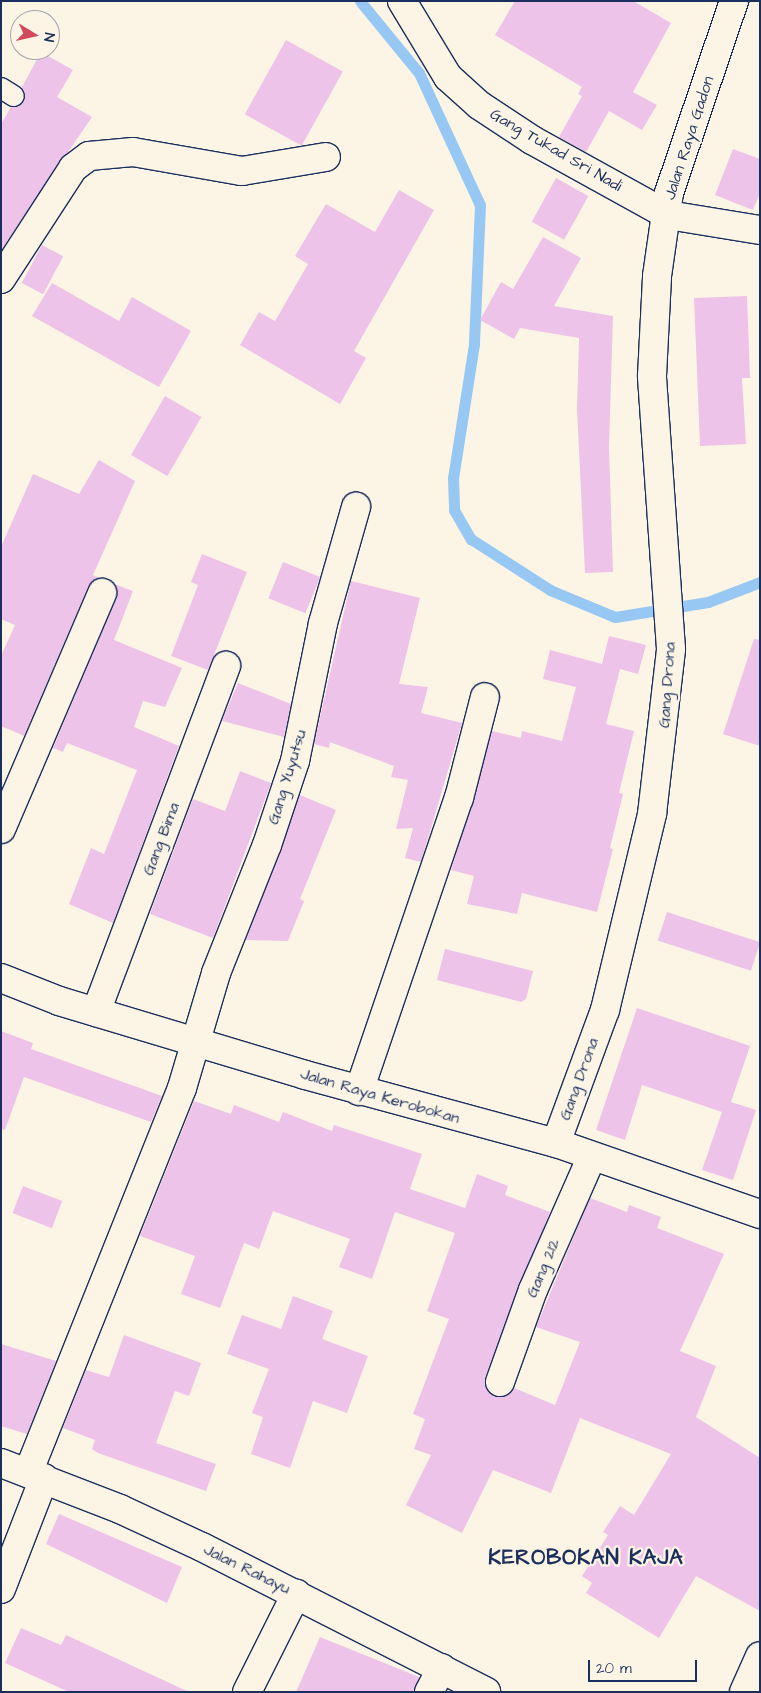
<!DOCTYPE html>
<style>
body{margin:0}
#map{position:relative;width:761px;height:1693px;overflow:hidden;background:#fcf5e5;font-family:"Architects Daughter",sans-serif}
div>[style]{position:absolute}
.stream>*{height:11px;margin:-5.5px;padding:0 5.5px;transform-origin:5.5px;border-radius:5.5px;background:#96c8f3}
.building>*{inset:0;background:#eec3e9;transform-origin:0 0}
.roads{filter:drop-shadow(1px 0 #1b2f5e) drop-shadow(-1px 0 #1b2f5e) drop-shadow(0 1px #1b2f5e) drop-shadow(0 -1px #1b2f5e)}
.service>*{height:20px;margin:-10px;padding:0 10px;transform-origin:10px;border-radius:10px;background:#fcf5e5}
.minor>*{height:28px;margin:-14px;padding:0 14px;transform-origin:14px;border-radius:14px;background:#fcf5e5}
.primary>*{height:28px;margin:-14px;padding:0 14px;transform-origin:14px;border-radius:14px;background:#fcf5e5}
span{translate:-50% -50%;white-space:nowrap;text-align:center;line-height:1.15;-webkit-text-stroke:4.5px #fcf5e5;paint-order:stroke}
.street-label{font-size:16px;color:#1b2f5e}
.district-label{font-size:21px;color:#1b2f5e;font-weight:700;letter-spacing:1px}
.frame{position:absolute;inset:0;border:2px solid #1b2f5e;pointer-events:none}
.north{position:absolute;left:10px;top:10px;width:50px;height:50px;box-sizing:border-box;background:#fcf5e5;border:1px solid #a2a6af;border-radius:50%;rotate:99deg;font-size:14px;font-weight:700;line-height:20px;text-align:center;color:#1b2f5e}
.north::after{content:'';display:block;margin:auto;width:18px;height:22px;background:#d1495b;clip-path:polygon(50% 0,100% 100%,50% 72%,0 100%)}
.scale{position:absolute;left:588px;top:1660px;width:109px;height:22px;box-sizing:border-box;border:2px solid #1b2f5e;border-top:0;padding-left:6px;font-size:15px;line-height:18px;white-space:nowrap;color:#1b2f5e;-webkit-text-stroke:4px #fcf5e5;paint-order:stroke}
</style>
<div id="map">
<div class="stream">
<i style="left:360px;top:1px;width:93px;rotate:50.7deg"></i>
<i style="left:419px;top:73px;width:145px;rotate:65.2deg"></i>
<i style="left:480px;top:205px;width:139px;rotate:92.5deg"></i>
<i style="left:474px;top:344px;width:136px;rotate:98.9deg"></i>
<i style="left:453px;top:478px;width:32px;rotate:88deg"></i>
<i style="left:454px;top:510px;width:34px;rotate:60deg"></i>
<i style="left:471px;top:539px;width:94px;rotate:32.8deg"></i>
<i style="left:550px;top:590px;width:70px;rotate:22.6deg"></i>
<i style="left:615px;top:617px;width:94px;rotate:-9.2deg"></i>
<i style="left:708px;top:602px;width:56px;rotate:-21deg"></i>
</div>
<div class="building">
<i style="clip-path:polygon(515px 1px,633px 1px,671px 23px,633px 92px,657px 105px,642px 130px,609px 111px,586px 152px,559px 137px,582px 96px,578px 94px,582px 87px,495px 35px)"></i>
<i style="left:286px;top:40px;width:65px;height:85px;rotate:29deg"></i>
<i style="clip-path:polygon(41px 52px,73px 70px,57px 97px,92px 117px,1px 250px,1px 124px,11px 107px,24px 102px,22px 87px)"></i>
<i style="clip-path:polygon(733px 149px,760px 159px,760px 193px,753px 210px,715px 195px)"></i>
<i style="left:556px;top:178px;width:37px;height:50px;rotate:29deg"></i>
<i style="clip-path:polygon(399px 190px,434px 210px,354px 351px,366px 358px,340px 404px,240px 345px,259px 312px,275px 321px,308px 264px,295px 256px,326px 204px,375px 232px)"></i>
<i style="clip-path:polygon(543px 237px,581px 258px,554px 306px,613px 316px,609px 447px,613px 572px,585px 573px,577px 409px,579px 338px,520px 328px,514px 339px,480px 320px,501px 282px,513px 289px)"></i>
<i style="left:42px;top:245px;width:24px;height:43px;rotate:28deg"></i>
<i style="clip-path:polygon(52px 283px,119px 321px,132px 297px,191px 331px,159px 387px,32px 316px)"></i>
<i style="clip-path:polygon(747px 296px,750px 378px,742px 378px,746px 444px,700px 446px,694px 298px)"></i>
<i style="left:165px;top:396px;width:42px;height:68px;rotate:30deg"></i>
<i style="clip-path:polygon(99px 460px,135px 481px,93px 575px,99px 578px,88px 587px,24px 736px,1px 726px,1px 656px,15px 625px,1px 619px,1px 547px,33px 474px,79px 494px)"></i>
<i style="clip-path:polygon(202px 554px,247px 572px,208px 670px,171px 656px,198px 585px,191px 582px)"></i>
<i style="left:283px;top:562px;width:40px;height:39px;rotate:22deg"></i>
<i style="clip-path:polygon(351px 581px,420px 598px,399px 684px,428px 687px,421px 713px,462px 723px,421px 862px,405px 858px,413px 828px,396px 829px,408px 780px,391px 777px,394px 766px,330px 742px,329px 748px,314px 744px)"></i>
<i style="clip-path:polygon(114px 584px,133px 591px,114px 640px,182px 668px,165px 707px,143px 701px,134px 727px,179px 746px,113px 923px,69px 904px,91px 848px,104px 854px,137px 770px,67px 743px,63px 752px,53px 748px,116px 599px)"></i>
<i style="clip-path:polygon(609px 636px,646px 645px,638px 674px,620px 669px,606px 724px,634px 731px,619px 793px,623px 794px,610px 848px,613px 849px,597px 912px,522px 893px,517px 914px,467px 904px,474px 876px,451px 870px,492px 731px,521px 738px,522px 731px,562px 741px,576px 687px,543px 679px,550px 650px,602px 664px)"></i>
<i style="clip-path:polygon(754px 639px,760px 640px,760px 746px,723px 734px)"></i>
<i style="clip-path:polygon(238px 683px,291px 704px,284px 737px,222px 721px)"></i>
<i style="clip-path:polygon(240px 771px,271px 783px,213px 938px,150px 914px,193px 799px,225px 811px)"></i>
<i style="clip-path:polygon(300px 795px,336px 810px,300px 899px,304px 901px,288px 941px,246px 940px)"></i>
<i style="left:667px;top:912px;width:98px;height:30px;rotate:18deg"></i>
<i style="clip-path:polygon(445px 949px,533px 971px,526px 999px,521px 1002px,437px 980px)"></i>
<i style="clip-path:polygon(637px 1008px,750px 1046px,731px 1102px,756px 1110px,733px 1180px,702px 1170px,722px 1112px,642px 1085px,625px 1140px,596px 1130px)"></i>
<i style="clip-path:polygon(1px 1031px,33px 1043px,31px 1049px,162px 1096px,151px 1122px,24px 1077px,5px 1130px,1px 1129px)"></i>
<i style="clip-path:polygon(194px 1101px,231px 1114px,234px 1105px,279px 1122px,283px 1112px,332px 1131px,334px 1125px,422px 1154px,410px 1189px,465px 1208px,477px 1174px,508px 1186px,505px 1195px,550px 1212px,485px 1377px,488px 1392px,495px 1397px,503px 1397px,514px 1388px,555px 1405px,580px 1342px,536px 1327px,590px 1198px,627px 1212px,629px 1205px,661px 1217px,657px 1228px,724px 1254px,680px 1351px,716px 1366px,696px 1417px,760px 1458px,760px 1611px,696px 1576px,659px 1638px,586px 1593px,592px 1583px,582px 1576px,608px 1535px,603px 1532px,620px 1506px,634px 1515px,671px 1454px,580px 1418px,551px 1493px,493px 1470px,462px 1533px,406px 1505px,431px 1455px,414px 1449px,425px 1419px,413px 1414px,449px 1319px,427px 1311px,455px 1233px,395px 1212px,372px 1279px,339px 1267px,350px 1239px,273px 1211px,259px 1249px,244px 1243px,220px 1308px,181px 1294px,195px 1256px,140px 1236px)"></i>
<i style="left:23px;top:1186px;width:42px;height:29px;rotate:21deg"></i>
<i style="clip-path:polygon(293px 1296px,333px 1311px,322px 1339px,368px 1356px,347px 1413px,313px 1401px,290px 1468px,251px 1454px,263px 1417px,252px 1413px,269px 1369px,227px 1354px,242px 1315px,281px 1329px)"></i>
<i style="clip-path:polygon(124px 1335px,201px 1363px,189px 1396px,175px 1391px,156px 1443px,216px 1464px,206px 1491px,98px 1453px,92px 1449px,95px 1440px,63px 1428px,86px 1370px,109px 1377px)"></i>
<i style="clip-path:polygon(1px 1344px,56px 1361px,27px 1434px,1px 1426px)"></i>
<i style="clip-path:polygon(59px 1514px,182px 1567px,167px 1603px,46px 1544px)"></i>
<i style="clip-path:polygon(21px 1628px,61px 1645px,66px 1635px,189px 1692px,69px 1692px,5px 1663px)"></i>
<i style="clip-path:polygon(320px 1637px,419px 1677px,413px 1692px,296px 1692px)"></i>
</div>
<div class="roads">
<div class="service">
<i style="left:1px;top:88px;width:15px;rotate:32deg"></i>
</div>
<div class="minor">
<i style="left:402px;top:1px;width:89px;rotate:58.8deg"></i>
<i style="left:448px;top:77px;width:42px;rotate:42.1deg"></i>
<i style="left:479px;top:105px;width:64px;rotate:33.4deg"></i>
<i style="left:532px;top:140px;width:155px;rotate:28.9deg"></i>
<i style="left:668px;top:215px;width:93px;rotate:9.3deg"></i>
<i style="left:1px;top:279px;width:132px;rotate:-57deg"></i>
<i style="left:73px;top:168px;width:20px;rotate:-37deg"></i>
<i style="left:89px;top:156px;width:44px;rotate:-5.2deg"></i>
<i style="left:133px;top:152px;width:111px;rotate:9.9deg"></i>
<i style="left:242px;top:171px;width:85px;rotate:-9.5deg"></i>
<i style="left:1px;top:829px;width:257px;rotate:-66.8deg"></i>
<i style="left:96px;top:1012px;width:370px;rotate:-69.4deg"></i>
<i style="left:359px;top:1091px;width:310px;rotate:-71.2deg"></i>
<i style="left:459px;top:798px;width:104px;rotate:-75.6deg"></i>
<i style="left:556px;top:1143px;width:142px;rotate:-69.8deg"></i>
<i style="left:605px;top:1010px;width:202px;rotate:-76.5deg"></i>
<i style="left:652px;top:814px;width:166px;rotate:-83.4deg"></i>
<i style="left:671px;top:649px;width:274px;rotate:-94deg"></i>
<i style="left:652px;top:376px;width:100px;rotate:-87.1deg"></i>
<i style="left:657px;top:276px;width:84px;rotate:-81.8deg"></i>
<i style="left:669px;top:193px;width:203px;rotate:-71.3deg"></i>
<i style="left:500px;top:1382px;width:98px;rotate:-70.3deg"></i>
<i style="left:533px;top:1290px;width:146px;rotate:-66.2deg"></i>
<i style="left:1px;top:1463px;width:128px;rotate:21.1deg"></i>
<i style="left:120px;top:1509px;width:90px;rotate:24.9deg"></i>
<i style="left:202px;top:1547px;width:319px;rotate:27deg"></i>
<i style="left:28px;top:1473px;width:415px;rotate:-68.2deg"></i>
<i style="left:182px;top:1088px;width:120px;rotate:-73.5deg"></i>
<i style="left:216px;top:973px;width:138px;rotate:-68.3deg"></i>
<i style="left:267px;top:845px;width:89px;rotate:-71.6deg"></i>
<i style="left:295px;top:761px;width:141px;rotate:-78.5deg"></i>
<i style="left:323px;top:623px;width:121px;rotate:-74.1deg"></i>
<i style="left:1px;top:1589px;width:119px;rotate:-68.8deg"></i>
<i style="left:247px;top:1692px;width:110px;rotate:-63.4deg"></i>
<i style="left:429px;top:1692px;width:27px;rotate:-62deg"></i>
<i style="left:744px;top:1692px;width:39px;rotate:-66deg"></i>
</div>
<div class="primary">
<i style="left:1px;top:978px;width:62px;rotate:21.6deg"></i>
<i style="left:59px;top:1001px;width:257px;rotate:16.7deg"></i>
<i style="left:305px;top:1075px;width:260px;rotate:15.2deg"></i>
<i style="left:556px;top:1143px;width:216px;rotate:19.2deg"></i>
</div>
</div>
<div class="street-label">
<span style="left:689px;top:138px;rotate:-72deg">Jalan Raya Gadon</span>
<span style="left:556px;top:150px;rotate:30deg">Gang Tukad Sri Nadi</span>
<span style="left:667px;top:685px;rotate:-86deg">Gang Drona</span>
<span style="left:287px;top:777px;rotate:-73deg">Gang Yuyutsu</span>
<span style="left:161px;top:839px;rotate:-69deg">Gang Bima</span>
<span style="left:579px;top:1079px;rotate:-70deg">Gang Drona</span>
<span style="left:380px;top:1096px;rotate:16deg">Jalan Raya Kerobokan</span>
<span style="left:543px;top:1268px;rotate:-67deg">Gang 212</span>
<span style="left:247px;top:1569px;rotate:26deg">Jalan Rahayu</span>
</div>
<div class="district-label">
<span style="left:586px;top:1558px">KEROBOKAN KAJA</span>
</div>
<div class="frame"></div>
<div class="north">N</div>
<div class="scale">20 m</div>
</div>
